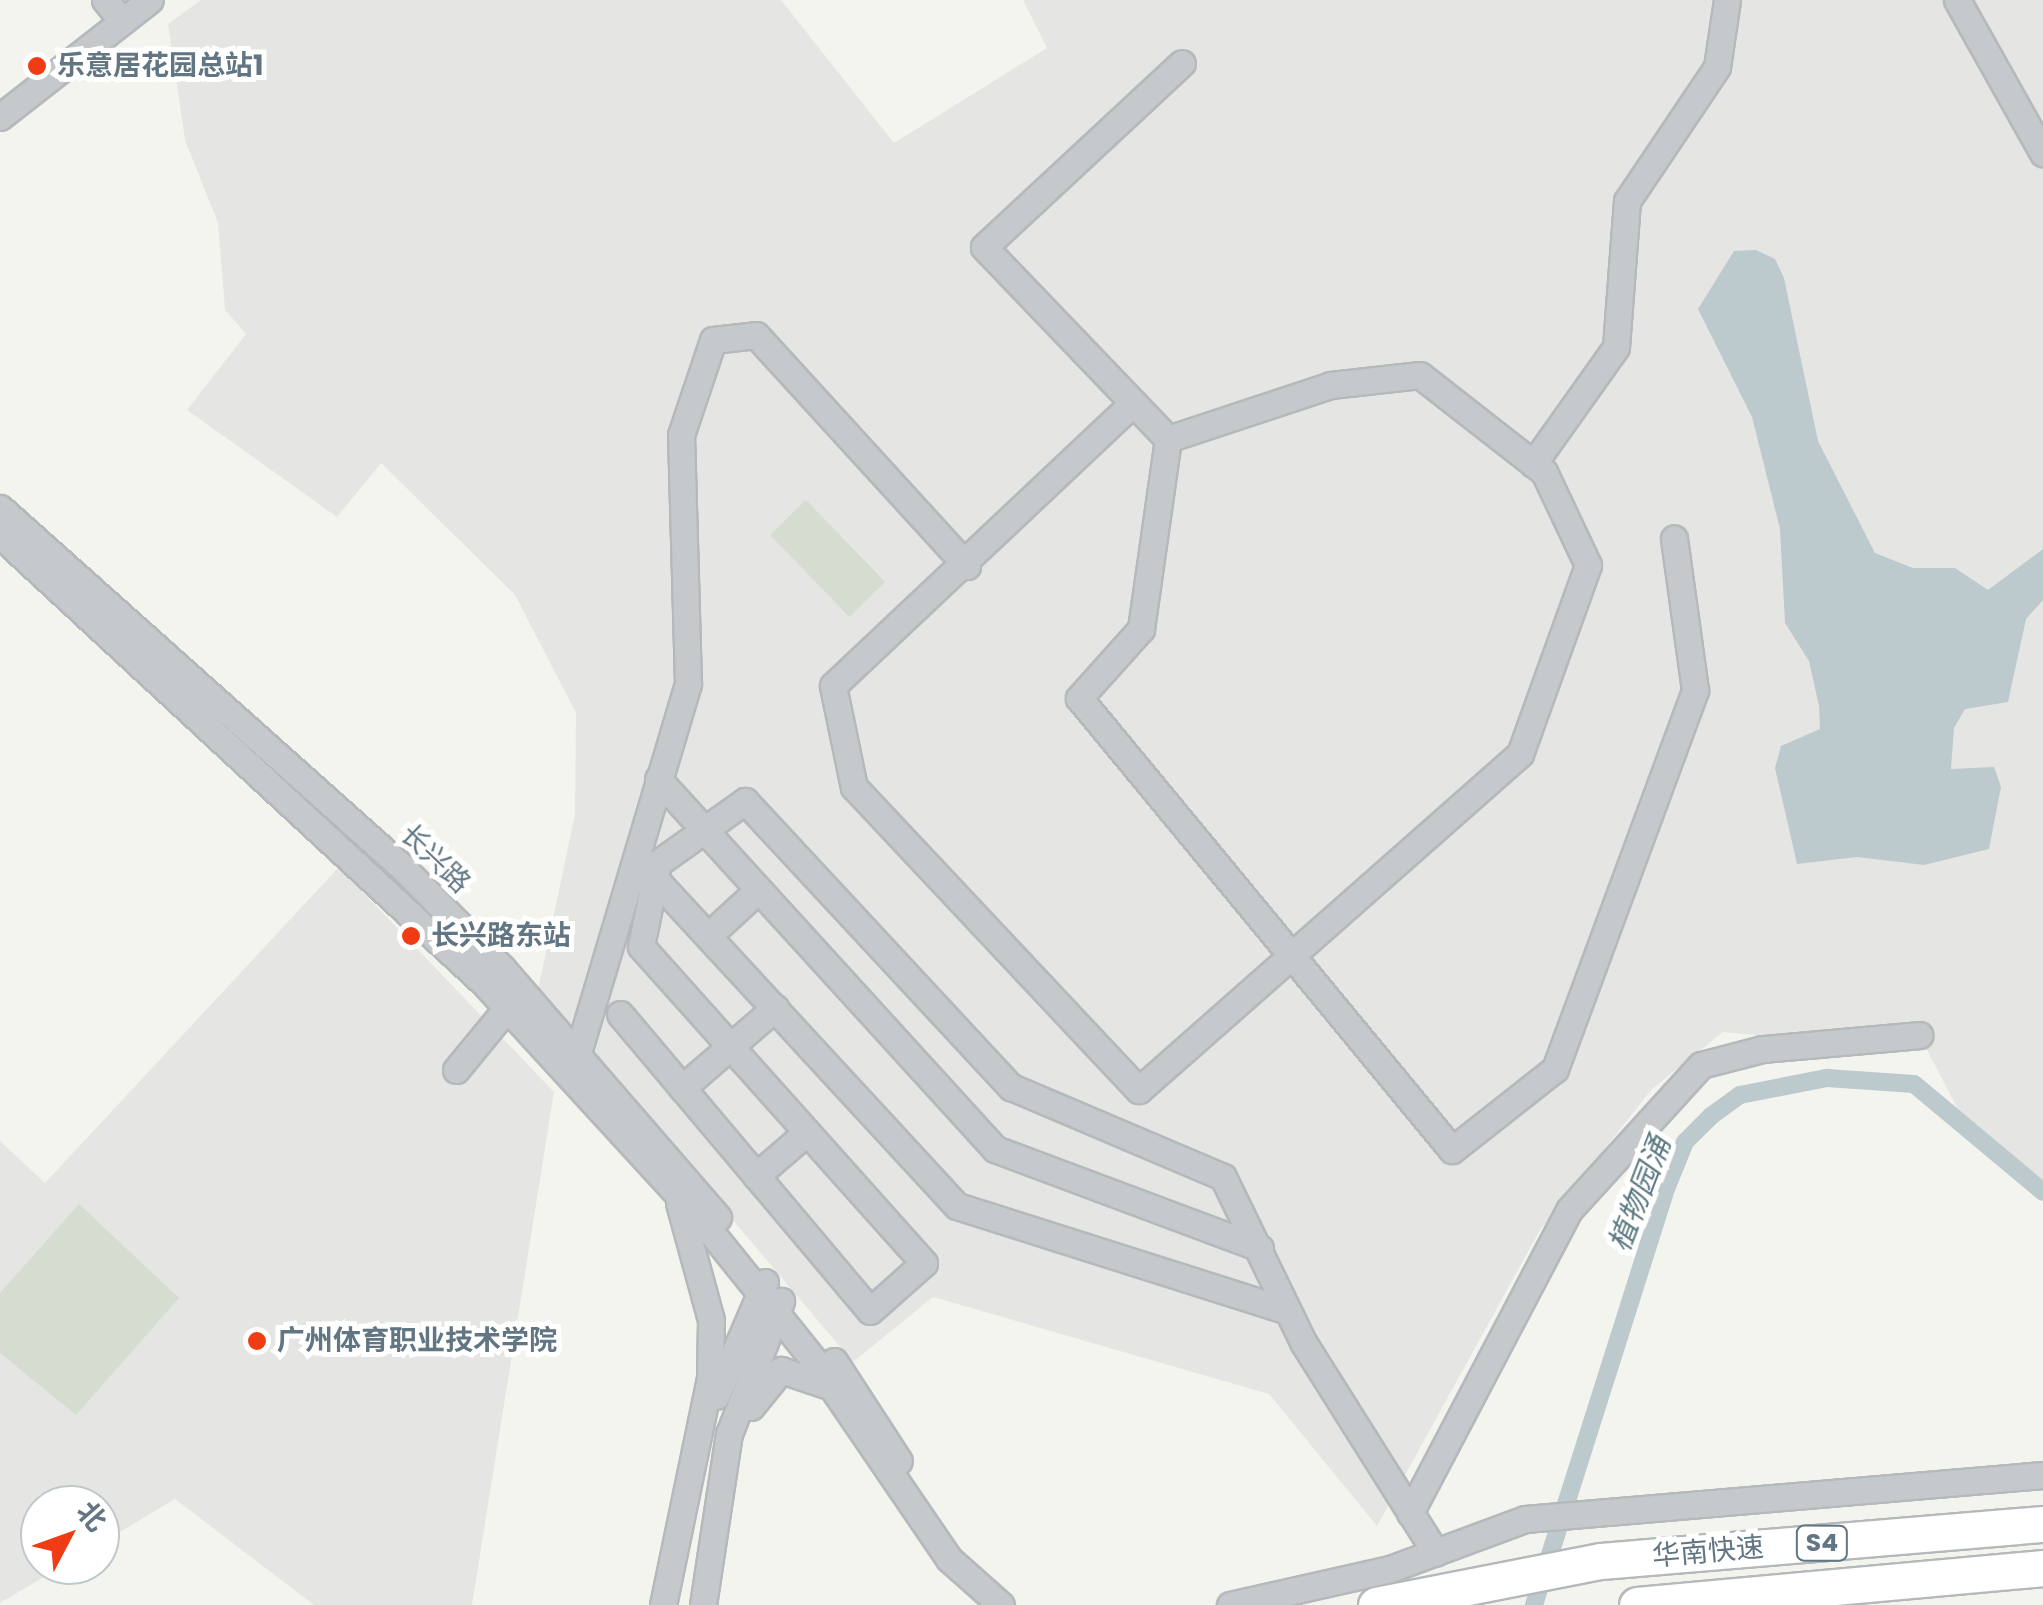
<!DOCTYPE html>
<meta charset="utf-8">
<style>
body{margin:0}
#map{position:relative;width:2043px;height:1605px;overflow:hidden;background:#f4f4ef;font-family:Poppins,"Noto Sans SC",sans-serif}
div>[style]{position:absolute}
.built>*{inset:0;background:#e5e6e3}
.green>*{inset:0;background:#d5dcd0;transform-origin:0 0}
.water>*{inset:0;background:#bcc9cd}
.canal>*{height:18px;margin:-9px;padding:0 9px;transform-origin:9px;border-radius:9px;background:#bcc9cd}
.roads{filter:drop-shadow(2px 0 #b5b9bc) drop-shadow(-2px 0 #b5b9bc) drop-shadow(0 2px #b5b9bc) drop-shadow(0 -2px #b5b9bc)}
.minor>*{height:25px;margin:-12.5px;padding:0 12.5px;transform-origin:12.5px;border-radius:12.5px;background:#c6c9cc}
.highway>*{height:35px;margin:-17.5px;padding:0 17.5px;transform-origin:17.5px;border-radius:17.5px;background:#fff}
.dots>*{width:28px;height:28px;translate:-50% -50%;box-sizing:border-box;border:5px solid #fff;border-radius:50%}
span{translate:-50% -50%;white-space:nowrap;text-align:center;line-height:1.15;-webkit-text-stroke:10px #fff;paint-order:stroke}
.shield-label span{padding:2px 8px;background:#fff;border:2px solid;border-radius:8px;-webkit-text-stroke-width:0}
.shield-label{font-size:25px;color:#617583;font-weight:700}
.poi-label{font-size:28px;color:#617583;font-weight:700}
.left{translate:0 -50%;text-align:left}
.street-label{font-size:28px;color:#617583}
.water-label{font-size:30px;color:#5c7981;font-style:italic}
.north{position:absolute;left:20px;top:1485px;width:100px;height:100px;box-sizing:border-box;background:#fff;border:2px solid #c0c8cd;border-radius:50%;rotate:49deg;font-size:28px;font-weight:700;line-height:40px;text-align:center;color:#617583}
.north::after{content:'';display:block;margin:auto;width:35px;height:45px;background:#f03c14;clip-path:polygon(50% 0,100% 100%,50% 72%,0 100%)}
</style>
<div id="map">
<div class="built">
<i style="clip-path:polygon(201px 0,781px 0,894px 143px,1047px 48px,1023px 0,2043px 0,2043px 1189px,1963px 1119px,1927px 1050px,1723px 1032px,1652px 1089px,1540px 1230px,1377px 1526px,1269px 1394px,933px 1297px,853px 1362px,538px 990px,575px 814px,576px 713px,515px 595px,381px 463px,337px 517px,187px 410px,246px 334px,225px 310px,218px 223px,185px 140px,168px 24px)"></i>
<i style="clip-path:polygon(339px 867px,554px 1092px,472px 1605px,314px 1605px,175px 1499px,100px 1544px,100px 1505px,40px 1505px,40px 1565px,64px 1565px,0 1603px,0 1141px,45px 1183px)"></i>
</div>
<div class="green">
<i style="left:806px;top:500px;width:114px;height:50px;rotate:46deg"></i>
<i style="clip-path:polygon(79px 1204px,179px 1298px,76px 1415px,0 1353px,0 1293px)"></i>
</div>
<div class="water">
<i style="clip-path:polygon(1756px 250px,1775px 259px,1784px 278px,1818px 441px,1875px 553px,1913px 568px,1955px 568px,1988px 590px,2043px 549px,2043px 600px,2026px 619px,2008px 702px,1965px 709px,1954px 728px,1951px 769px,1994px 767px,2001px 787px,1989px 849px,1924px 865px,1857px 857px,1797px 864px,1775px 768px,1781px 746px,1820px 729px,1819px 706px,1809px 661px,1785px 623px,1780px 529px,1752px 417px,1698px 309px,1734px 251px)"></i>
</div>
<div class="canal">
<i style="left:1534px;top:1605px;width:431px;rotate:-72.4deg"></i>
<i style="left:1664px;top:1194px;width:56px;rotate:-68deg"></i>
<i style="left:1685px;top:1142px;width:37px;rotate:-45deg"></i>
<i style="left:1711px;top:1116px;width:36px;rotate:-36deg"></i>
<i style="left:1740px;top:1095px;width:89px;rotate:-11.1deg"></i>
<i style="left:1827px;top:1078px;width:87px;rotate:3.9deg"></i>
<i style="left:1914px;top:1084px;width:168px;rotate:39.9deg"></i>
</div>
<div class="roads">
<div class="minor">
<i style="left:105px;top:0;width:27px;rotate:51deg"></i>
<i style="left:1957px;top:0;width:176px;rotate:60.7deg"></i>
<i style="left:0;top:117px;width:190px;rotate:-38deg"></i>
<i style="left:1133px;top:403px;width:412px;rotate:136.7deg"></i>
<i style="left:833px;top:686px;width:103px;rotate:78.3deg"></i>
<i style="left:854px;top:787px;width:416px;rotate:46.8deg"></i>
<i style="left:1139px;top:1090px;width:508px;rotate:-41.41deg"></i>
<i style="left:1520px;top:754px;width:201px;rotate:-70.2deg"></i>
<i style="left:1588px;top:565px;width:103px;rotate:-115.3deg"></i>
<i style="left:1544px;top:472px;width:157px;rotate:-142deg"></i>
<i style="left:1420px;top:375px;width:90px;rotate:173.6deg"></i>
<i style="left:1331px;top:385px;width:172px;rotate:161.7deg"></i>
<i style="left:1168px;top:439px;width:266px;rotate:-133.8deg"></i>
<i style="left:984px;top:247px;width:270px;rotate:-42.9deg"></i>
<i style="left:1168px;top:439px;width:192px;rotate:98.1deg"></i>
<i style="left:1141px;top:629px;width:93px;rotate:131.9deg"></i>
<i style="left:1079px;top:698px;width:586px;rotate:50.47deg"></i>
<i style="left:1452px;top:1150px;width:131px;rotate:-38.2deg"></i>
<i style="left:1555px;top:1069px;width:404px;rotate:-69.7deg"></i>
<i style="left:1695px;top:690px;width:153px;rotate:-97.9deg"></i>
<i style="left:1533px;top:464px;width:143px;rotate:-54.6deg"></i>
<i style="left:1616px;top:347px;width:146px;rotate:-85.7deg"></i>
<i style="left:1627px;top:201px;width:161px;rotate:-56.1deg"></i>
<i style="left:1717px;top:67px;width:68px;rotate:-81.5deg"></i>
<i style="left:0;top:508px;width:539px;rotate:41.77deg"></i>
<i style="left:402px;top:867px;width:142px;rotate:45.3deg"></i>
<i style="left:502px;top:968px;width:330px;rotate:49.1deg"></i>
<i style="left:0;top:535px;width:661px;rotate:42.79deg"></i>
<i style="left:485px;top:984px;width:321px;rotate:47.5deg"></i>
<i style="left:702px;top:1221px;width:176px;rotate:51.2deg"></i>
<i style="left:812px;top:1358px;width:243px;rotate:55.7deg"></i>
<i style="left:949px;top:1559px;width:69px;rotate:41.5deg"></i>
<i style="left:658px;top:779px;width:500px;rotate:47.67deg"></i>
<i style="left:995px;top:1149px;width:283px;rotate:20.5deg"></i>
<i style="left:655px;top:879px;width:445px;rotate:47.3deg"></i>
<i style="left:957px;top:1206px;width:347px;rotate:17.6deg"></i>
<i style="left:708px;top:936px;width:68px;rotate:-42.6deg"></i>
<i style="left:620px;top:1014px;width:388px;rotate:49.9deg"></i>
<i style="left:870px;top:1311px;width:72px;rotate:-41.6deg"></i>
<i style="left:924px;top:1263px;width:425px;rotate:-131.8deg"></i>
<i style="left:641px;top:946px;width:85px;rotate:-78.4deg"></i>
<i style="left:658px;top:863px;width:107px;rotate:-35.5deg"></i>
<i style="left:745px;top:801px;width:391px;rotate:47.1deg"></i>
<i style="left:1011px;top:1087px;width:230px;rotate:23deg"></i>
<i style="left:1223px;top:1177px;width:183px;rotate:64.1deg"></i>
<i style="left:1303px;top:1342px;width:249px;rotate:57.8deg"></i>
<i style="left:574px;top:1066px;width:399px;rotate:-73.4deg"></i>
<i style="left:688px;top:684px;width:249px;rotate:-91.6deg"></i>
<i style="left:681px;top:435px;width:100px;rotate:-71.4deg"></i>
<i style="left:713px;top:340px;width:43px;rotate:-6.6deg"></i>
<i style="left:756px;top:335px;width:313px;rotate:47.6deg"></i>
<i style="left:456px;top:1070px;width:80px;rotate:-50.6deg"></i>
<i style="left:682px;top:1088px;width:123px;rotate:-40.7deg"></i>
<i style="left:756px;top:1176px;width:67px;rotate:-40.8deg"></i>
<i style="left:834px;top:1361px;width:119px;rotate:57deg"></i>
<i style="left:716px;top:1396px;width:124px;rotate:-66.7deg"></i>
<i style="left:751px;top:1407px;width:48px;rotate:-51deg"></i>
<i style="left:781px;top:1370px;width:51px;rotate:18.4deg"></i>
<i style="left:1410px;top:1513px;width:342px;rotate:-62.3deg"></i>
<i style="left:1569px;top:1210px;width:196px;rotate:-47.7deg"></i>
<i style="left:1701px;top:1065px;width:64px;rotate:-14.5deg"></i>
<i style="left:1763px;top:1049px;width:157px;rotate:-5.1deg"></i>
<i style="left:663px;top:1605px;width:232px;rotate:-78.3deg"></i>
<i style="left:710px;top:1378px;width:58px;rotate:-89deg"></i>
<i style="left:711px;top:1320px;width:121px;rotate:-105.3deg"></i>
<i style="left:703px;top:1605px;width:173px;rotate:-81.4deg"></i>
<i style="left:729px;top:1434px;width:143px;rotate:-68.6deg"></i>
<i style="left:1230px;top:1605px;width:164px;rotate:-12.7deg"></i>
<i style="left:1390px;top:1569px;width:144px;rotate:-20.3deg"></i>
<i style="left:1525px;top:1519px;width:520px;rotate:-4.86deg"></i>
</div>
<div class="highway">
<i style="left:1376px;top:1605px;width:229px;rotate:-11.1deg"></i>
<i style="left:1601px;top:1561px;width:444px;rotate:-4.8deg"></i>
<i style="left:1637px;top:1605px;width:408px;rotate:-5.2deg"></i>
</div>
</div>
<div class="dots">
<i style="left:37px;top:66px;background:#f03c14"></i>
<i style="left:411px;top:936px;background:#f03c14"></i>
<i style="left:257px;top:1341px;background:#f03c14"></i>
</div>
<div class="shield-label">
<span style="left:1822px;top:1543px">S4</span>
</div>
<div class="poi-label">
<span class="left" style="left:57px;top:66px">乐意居花园总站1</span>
<span class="left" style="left:431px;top:936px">长兴路东站</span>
<span class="left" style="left:277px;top:1341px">广州体育职业技术学院</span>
</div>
<div class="street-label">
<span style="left:435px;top:859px;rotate:44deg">长兴路</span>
<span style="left:1708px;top:1552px;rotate:-5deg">华南快速</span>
</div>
<div class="water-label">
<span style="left:1640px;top:1194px;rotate:-69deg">植物园涌</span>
</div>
<div class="north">北</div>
</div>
